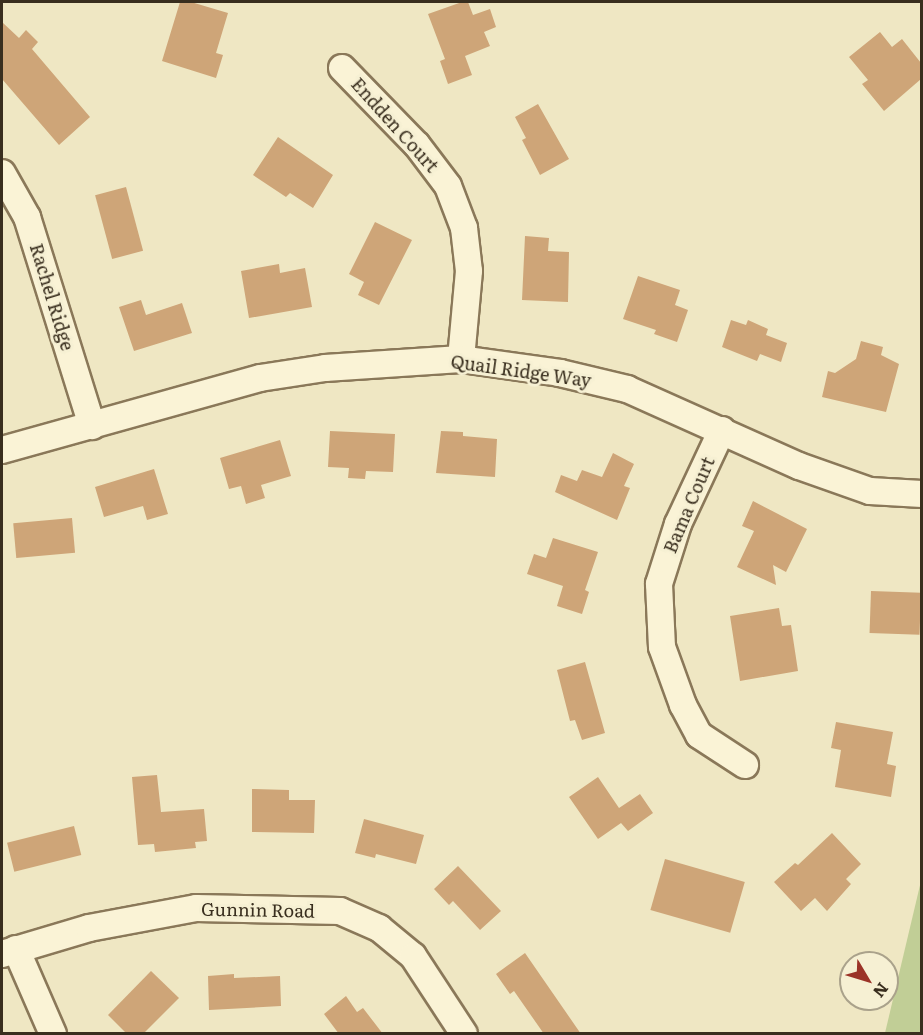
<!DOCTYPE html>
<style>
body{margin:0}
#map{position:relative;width:923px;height:1035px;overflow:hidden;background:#efe7c3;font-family:Literata,serif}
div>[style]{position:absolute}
.green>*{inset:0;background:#c1ce96}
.building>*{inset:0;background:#cea578;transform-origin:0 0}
.roads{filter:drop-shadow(2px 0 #8a7859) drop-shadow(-2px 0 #8a7859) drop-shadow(0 2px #8a7859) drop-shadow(0 -2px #8a7859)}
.minor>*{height:26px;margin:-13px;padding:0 13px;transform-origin:13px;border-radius:13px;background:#faf3d6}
span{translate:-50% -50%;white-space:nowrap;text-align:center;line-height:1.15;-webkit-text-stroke:6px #f6f0d3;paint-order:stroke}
.street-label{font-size:18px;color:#392e1e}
.frame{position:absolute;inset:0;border:3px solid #392e1e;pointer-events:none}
.north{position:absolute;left:839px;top:951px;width:60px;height:60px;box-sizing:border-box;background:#f6f0d3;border:2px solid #aaa28b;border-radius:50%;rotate:128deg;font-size:16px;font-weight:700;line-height:24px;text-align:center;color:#392e1e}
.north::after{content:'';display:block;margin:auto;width:21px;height:27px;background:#9b3327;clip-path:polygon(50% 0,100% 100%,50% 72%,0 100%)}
</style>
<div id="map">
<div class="green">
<i style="clip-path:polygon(921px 881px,921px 1033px,885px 1033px)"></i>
</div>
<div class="building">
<i style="clip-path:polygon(180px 2px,191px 2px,228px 13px,216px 53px,223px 55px,216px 78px,162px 61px)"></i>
<i style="clip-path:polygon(462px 2px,468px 2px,473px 15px,490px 9px,496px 27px,484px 32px,490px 46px,465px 56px,472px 75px,448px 84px,440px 61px,445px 59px,428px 14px)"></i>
<i style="clip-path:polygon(2px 22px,19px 38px,26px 30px,38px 42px,32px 49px,90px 117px,59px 145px,2px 79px)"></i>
<i style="clip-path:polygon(880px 32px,892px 47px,902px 39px,921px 63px,921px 79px,884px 111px,862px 84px,868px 80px,849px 57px)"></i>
<i style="clip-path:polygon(538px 104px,569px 159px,540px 175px,522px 140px,526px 138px,515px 117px)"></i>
<i style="clip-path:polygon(278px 137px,333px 175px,313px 208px,290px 193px,286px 197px,253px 175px)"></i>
<i style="left:126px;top:187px;width:66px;height:32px;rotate:75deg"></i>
<i style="clip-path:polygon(375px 222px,412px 240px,379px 305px,358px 295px,364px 282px,349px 274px)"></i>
<i style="clip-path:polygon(525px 236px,549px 238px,548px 251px,569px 252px,568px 302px,522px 300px)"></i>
<i style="clip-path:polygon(279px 264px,280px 273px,305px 268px,312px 307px,249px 318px,241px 271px)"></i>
<i style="clip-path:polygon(638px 276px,680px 290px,675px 305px,688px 310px,677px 342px,654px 334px,656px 330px,623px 319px)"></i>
<i style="clip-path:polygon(141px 300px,146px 315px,182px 303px,192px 333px,134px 351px,119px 307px)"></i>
<i style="clip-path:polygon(731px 320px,746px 325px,748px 320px,768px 329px,766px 335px,787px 343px,781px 362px,760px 354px,757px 361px,722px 347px)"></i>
<i style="clip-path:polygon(861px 341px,883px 347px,881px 355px,899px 364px,886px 412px,822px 397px,828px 371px,835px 373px,856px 359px)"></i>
<i style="clip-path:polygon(330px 431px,395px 434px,393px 472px,366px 471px,365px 479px,348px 478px,349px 468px,328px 467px)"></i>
<i style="clip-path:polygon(441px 431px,463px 432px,463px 436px,497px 439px,495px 477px,436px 473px)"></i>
<i style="clip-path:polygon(280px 440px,291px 476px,261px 485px,265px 498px,246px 504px,241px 486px,229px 489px,220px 458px)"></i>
<i style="clip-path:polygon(613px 453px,634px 464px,624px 486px,630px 488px,617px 520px,555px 492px,561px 475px,577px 481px,582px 470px,602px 477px)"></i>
<i style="clip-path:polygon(154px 469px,168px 514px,147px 520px,143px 506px,104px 517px,95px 487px)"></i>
<i style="clip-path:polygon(753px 501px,807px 529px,786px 572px,773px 565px,776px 585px,737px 567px,754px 531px,742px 526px)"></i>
<i style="left:72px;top:518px;width:35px;height:59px;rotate:85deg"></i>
<i style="clip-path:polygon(553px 538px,598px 552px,585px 590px,589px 592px,582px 614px,557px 606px,563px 586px,527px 574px,534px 554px,546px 558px)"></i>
<i style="left:871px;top:591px;width:50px;height:42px;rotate:2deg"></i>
<i style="clip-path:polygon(779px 608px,782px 626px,791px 625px,798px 671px,740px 681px,730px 616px)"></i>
<i style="clip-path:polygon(585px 662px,605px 733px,582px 740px,575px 720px,570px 721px,557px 670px)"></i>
<i style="clip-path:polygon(836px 722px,893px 732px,887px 764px,896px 766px,891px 797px,835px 787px,841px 750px,831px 748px)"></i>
<i style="clip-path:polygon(157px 775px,161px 812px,204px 809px,207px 841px,195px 842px,196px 848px,155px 852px,154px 844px,138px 845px,132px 777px)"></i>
<i style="clip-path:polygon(598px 777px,619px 808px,640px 794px,653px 813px,628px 831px,621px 823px,598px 839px,569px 797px)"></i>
<i style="clip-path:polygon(252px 789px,289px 790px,289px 800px,315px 800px,314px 833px,252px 832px)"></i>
<i style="clip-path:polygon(364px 819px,424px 835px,416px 864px,376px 854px,375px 858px,355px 853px)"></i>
<i style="left:74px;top:826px;width:30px;height:69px;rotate:76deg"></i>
<i style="clip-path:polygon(832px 833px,861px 864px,846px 879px,851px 884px,827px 911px,815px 898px,801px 911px,774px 882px,795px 863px,798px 865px)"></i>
<i style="left:665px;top:859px;width:83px;height:53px;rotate:16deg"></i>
<i style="clip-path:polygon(458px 866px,501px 911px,480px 930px,453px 901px,449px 905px,434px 889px)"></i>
<i style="clip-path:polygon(525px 953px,581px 1034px,544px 1034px,514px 991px,510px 994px,496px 974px)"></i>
<i style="clip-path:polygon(151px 971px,179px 998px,143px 1034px,127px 1034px,108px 1015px)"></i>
<i style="clip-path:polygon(234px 974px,234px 978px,280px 976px,281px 1006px,209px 1010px,208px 976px)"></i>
<i style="clip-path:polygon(346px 996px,357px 1012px,363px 1008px,383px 1034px,339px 1034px,324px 1014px)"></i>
</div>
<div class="roads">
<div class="minor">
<i style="left:342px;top:68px;width:107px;rotate:45.8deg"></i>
<i style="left:417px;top:145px;width:51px;rotate:52.9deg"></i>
<i style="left:448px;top:186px;width:45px;rotate:69.1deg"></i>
<i style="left:464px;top:228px;width:43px;rotate:83.4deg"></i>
<i style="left:469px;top:271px;width:88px;rotate:95.2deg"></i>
<i style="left:2px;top:173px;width:51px;rotate:60.4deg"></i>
<i style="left:27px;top:217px;width:219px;rotate:72.7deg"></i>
<i style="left:722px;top:430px;width:104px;rotate:115.1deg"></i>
<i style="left:678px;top:524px;width:63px;rotate:107.6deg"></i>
<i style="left:659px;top:584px;width:63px;rotate:87.3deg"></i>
<i style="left:662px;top:647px;width:62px;rotate:70.1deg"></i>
<i style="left:683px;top:705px;width:34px;rotate:62deg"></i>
<i style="left:699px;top:735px;width:55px;rotate:33.1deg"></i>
<i style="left:2px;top:450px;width:268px;rotate:-15.6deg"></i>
<i style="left:260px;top:378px;width:66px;rotate:-8.7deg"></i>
<i style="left:325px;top:368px;width:136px;rotate:-3.8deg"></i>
<i style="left:461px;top:359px;width:100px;rotate:8deg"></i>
<i style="left:560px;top:373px;width:69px;rotate:13.4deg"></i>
<i style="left:627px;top:389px;width:188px;rotate:24.1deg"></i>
<i style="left:799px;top:466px;width:75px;rotate:19.4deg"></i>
<i style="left:870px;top:491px;width:52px;rotate:3.3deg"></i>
<i style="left:16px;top:949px;width:93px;rotate:66.5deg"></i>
<i style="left:2px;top:954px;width:91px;rotate:-16.6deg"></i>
<i style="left:89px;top:928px;width:109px;rotate:-10.6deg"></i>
<i style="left:196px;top:908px;width:144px;rotate:1.2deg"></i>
<i style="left:340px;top:911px;width:43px;rotate:23.6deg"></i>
<i style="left:379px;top:928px;width:44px;rotate:39.5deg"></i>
<i style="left:413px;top:956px;width:93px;rotate:56.8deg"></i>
</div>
</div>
<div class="street-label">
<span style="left:395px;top:125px;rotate:48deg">Endden Court</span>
<span style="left:52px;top:297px;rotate:73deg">Rachel Ridge</span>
<span style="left:521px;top:371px;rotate:8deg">Quail Ridge Way</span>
<span style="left:689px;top:505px;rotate:-67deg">Bama Court</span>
<span style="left:258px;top:910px;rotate:1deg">Gunnin Road</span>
</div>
<div class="frame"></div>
<div class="north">N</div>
</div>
